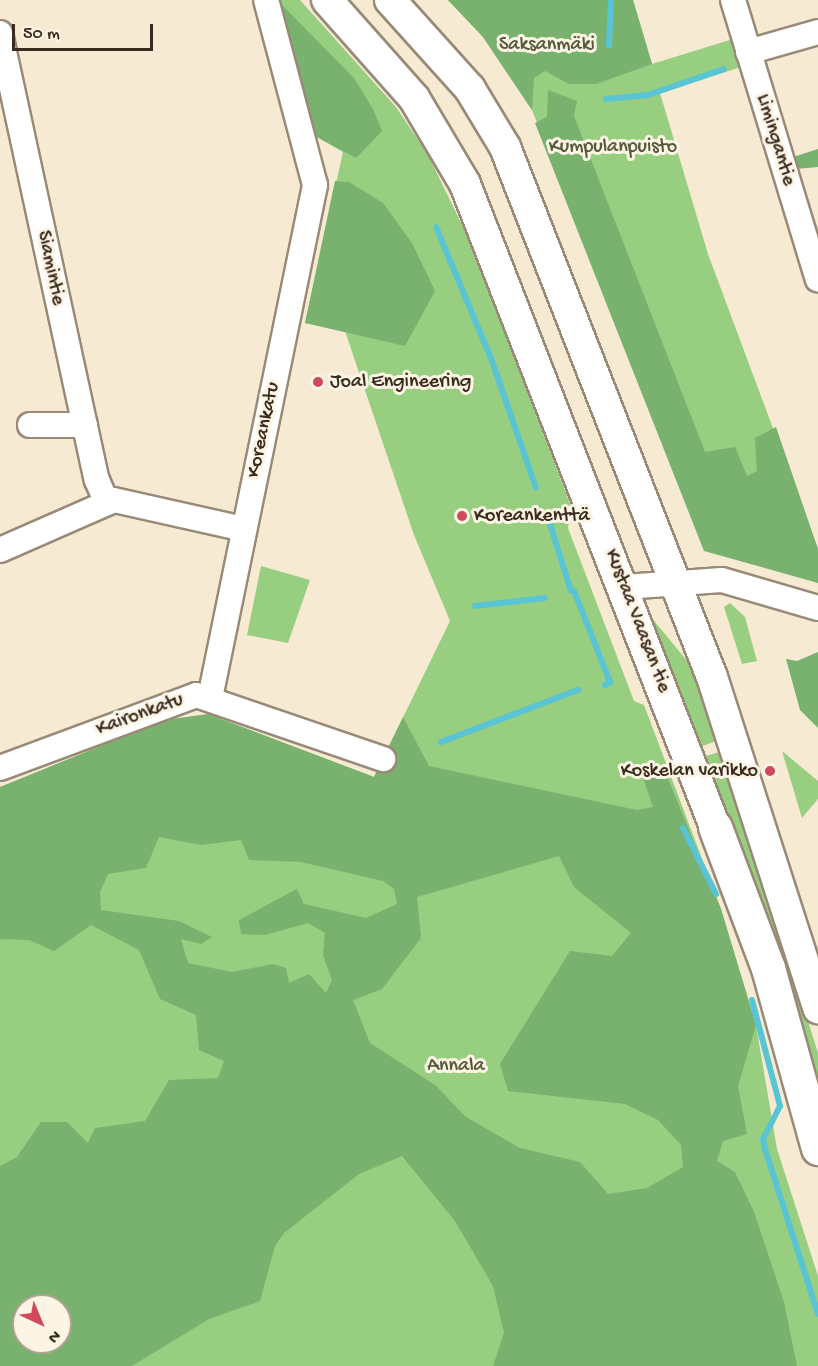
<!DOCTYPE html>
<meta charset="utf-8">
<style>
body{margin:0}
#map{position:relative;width:818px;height:1366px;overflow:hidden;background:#f7ead3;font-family:"Gochi Hand",sans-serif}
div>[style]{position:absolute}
.green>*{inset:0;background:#97ce80}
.forest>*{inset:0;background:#79b16e}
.stream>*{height:6px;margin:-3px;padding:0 3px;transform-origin:3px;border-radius:3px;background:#59c4d4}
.roads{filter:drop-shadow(2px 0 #998a78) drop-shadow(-2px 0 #998a78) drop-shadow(0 2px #998a78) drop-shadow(0 -2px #998a78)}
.minor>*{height:24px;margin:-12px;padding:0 12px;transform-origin:12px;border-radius:12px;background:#fff}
.major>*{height:30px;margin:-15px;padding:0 15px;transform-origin:15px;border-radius:15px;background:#fff}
.highway>*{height:33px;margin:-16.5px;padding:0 16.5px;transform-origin:16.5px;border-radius:16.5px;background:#fff}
.dots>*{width:16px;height:16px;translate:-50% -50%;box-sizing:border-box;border:3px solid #fcf5e5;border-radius:50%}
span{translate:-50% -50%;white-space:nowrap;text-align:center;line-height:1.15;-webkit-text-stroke:6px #fcf5e5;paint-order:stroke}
.park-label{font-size:20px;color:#575b3b}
.street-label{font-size:20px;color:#3b2a1e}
.poi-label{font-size:20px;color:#3b2a1e}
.left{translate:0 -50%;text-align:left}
.right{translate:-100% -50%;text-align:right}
.north{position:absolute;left:12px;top:1294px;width:60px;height:60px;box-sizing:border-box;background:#fcf5e5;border:2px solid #afa495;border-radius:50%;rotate:136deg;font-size:16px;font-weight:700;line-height:24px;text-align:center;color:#3b2a1e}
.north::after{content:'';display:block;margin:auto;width:21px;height:27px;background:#d1495b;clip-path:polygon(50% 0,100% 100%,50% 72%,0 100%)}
.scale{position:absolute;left:12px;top:24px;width:141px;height:27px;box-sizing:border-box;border:3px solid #3b2a1e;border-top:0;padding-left:8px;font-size:18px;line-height:21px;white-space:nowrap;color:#3b2a1e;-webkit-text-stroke:4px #fcf5e5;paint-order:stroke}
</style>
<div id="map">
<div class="green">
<i style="clip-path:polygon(evenodd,280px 0,300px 0,396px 107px,428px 155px,467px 235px,571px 506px,568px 528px,634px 701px,644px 705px,721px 909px,756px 1025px,777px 1149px,818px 1276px,818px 1366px,0 1366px,0 787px,208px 714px,374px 777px,450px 621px,414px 535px,345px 331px,305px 323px,343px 152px,315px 136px,280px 0,24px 1306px,60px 1306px,60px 1342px,24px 1342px,24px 1306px)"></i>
<i style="clip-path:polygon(448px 0,633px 0,652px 64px,733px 39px,741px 67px,660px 93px,708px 254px,818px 549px,818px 583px,707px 547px,532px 110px,483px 37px)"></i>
<i style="clip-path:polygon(261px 566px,310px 580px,288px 643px,247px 635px)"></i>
<i style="clip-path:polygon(730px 603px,745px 617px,757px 661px,742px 664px,724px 607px)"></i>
<i style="clip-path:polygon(651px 617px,693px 668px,719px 740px,697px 748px)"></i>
<i style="clip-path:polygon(723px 751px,818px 1053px,818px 1100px,702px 757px)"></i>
<i style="clip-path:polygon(782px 751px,818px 781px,818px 799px,802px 818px)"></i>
</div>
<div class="forest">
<i style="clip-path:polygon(448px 0,633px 0,652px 64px,596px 84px,569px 84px,545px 71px,534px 78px,532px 110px,483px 37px)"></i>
<i style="clip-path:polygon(280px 3px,354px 78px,373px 109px,382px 131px,356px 158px,315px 136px)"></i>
<i style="clip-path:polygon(548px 90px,577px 101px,574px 116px,705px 452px,735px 447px,747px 476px,757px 471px,755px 438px,776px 427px,818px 549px,818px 583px,704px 551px,535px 123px,547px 117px)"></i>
<i style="clip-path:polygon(818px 149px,818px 167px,796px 169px,793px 157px)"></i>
<i style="clip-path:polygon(335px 181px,349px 182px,383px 203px,412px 243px,435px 291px,405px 346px,305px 323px)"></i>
<i style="clip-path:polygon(818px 652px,818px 728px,800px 710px,786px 659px,797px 661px)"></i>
<i style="clip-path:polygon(evenodd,208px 714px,374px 777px,403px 717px,429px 766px,637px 810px,653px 807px,643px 778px,665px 771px,721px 909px,756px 1025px,738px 1086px,747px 1134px,723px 1141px,717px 1161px,735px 1172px,754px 1212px,784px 1302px,797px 1366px,493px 1366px,504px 1333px,493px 1286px,455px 1221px,402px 1156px,359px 1174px,284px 1233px,275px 1246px,260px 1301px,209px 1319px,132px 1366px,0 1366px,0 1166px,17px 1157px,41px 1122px,67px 1122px,88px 1143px,95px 1128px,145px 1121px,169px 1080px,218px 1078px,224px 1061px,199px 1050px,196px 1015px,160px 999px,139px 950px,91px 925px,54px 951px,29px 940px,0 939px,0 787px,164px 720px,208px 714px,159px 837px,201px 845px,241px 840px,249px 860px,301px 862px,383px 881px,394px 889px,397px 904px,366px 918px,304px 904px,297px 889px,239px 920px,241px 934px,265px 935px,308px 923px,325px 933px,323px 955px,332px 980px,326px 993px,309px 974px,289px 983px,286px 968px,273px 964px,232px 972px,188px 963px,181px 939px,201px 944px,212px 937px,179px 921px,101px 910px,100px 892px,108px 874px,146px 868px,159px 837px,208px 714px,559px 856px,574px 887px,631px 933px,612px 956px,570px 951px,500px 1064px,508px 1091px,625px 1104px,658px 1120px,681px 1145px,683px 1167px,647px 1188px,608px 1194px,580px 1162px,520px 1148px,466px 1117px,435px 1085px,370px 1043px,353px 1000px,382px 989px,421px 938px,417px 897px,559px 856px,208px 714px,24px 1306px,60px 1306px,60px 1342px,24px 1342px,24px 1306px)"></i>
</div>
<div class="stream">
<i style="left:609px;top:45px;width:45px;rotate:-87.5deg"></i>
<i style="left:606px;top:99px;width:42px;rotate:-5.4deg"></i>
<i style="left:648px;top:95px;width:80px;rotate:-18.9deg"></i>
<i style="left:436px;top:227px;width:145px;rotate:67.3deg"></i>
<i style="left:492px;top:361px;width:134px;rotate:70.9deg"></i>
<i style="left:550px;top:524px;width:70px;rotate:72.6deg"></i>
<i style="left:574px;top:591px;width:98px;rotate:68.4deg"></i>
<i style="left:610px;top:682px;width:6px;rotate:149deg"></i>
<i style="left:475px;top:606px;width:70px;rotate:-6.5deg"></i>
<i style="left:441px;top:742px;width:147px;rotate:-20.8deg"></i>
<i style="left:683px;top:828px;width:74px;rotate:63.4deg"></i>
<i style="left:752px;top:1000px;width:110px;rotate:75.2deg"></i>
<i style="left:780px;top:1106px;width:37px;rotate:117deg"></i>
<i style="left:763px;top:1139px;width:10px;rotate:79deg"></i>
<i style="left:765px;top:1149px;width:173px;rotate:72.2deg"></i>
</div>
<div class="roads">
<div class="minor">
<i style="left:733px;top:0;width:292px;rotate:73.1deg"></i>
<i style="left:0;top:33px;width:457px;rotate:77.8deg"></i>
<i style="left:97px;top:480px;width:23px;rotate:67deg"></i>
<i style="left:748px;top:52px;width:73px;rotate:-15.9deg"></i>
<i style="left:30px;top:425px;width:55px"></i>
<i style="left:0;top:550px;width:124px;rotate:-23.7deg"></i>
<i style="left:114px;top:500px;width:133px;rotate:12.6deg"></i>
<i style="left:624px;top:587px;width:98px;rotate:-4.1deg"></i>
<i style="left:722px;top:580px;width:100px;rotate:16.3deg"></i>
<i style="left:210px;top:698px;width:524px;rotate:-78.43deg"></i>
<i style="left:315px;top:185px;width:191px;rotate:-104.8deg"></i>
<i style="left:0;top:768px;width:209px;rotate:-20.4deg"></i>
<i style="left:196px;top:695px;width:198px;rotate:18.9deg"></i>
</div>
<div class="major">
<i style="left:327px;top:0;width:131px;rotate:48.4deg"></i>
<i style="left:414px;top:98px;width:100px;rotate:59.3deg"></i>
<i style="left:465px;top:184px;width:690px;rotate:68.75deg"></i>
<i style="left:390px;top:0;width:120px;rotate:48deg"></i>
<i style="left:470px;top:89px;width:68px;rotate:58.9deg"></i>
<i style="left:505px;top:147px;width:569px;rotate:68.67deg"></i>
<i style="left:712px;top:677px;width:348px;rotate:72.2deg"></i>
</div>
<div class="highway">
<i style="left:715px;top:827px;width:151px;rotate:69.4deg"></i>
<i style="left:768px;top:968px;width:187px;rotate:74.5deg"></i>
</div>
</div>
<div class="dots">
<i style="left:318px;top:382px;background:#d1495b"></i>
<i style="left:462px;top:516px;background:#d1495b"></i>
<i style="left:770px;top:771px;background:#d1495b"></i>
</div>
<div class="park-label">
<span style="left:547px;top:45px">Saksanmäki</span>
<span style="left:613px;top:147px">Kumpulanpuisto</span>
<span style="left:456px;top:1066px">Annala</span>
</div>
<div class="street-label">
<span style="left:775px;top:140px;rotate:73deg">Limingantie</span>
<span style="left:50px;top:268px;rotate:78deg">Siamintie</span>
<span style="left:264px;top:430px;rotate:-78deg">Koreankatu</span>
<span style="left:637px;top:621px;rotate:69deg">Kustaa Vaasan tie</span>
<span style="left:140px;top:715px;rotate:-20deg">Kaironkatu</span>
</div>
<div class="poi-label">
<span class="left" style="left:330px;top:382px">Joal Engineering</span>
<span class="left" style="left:474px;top:516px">Koreankenttä</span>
<span class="right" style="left:758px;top:771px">Koskelan varikko</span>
</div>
<div class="north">N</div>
<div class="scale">50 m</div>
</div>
